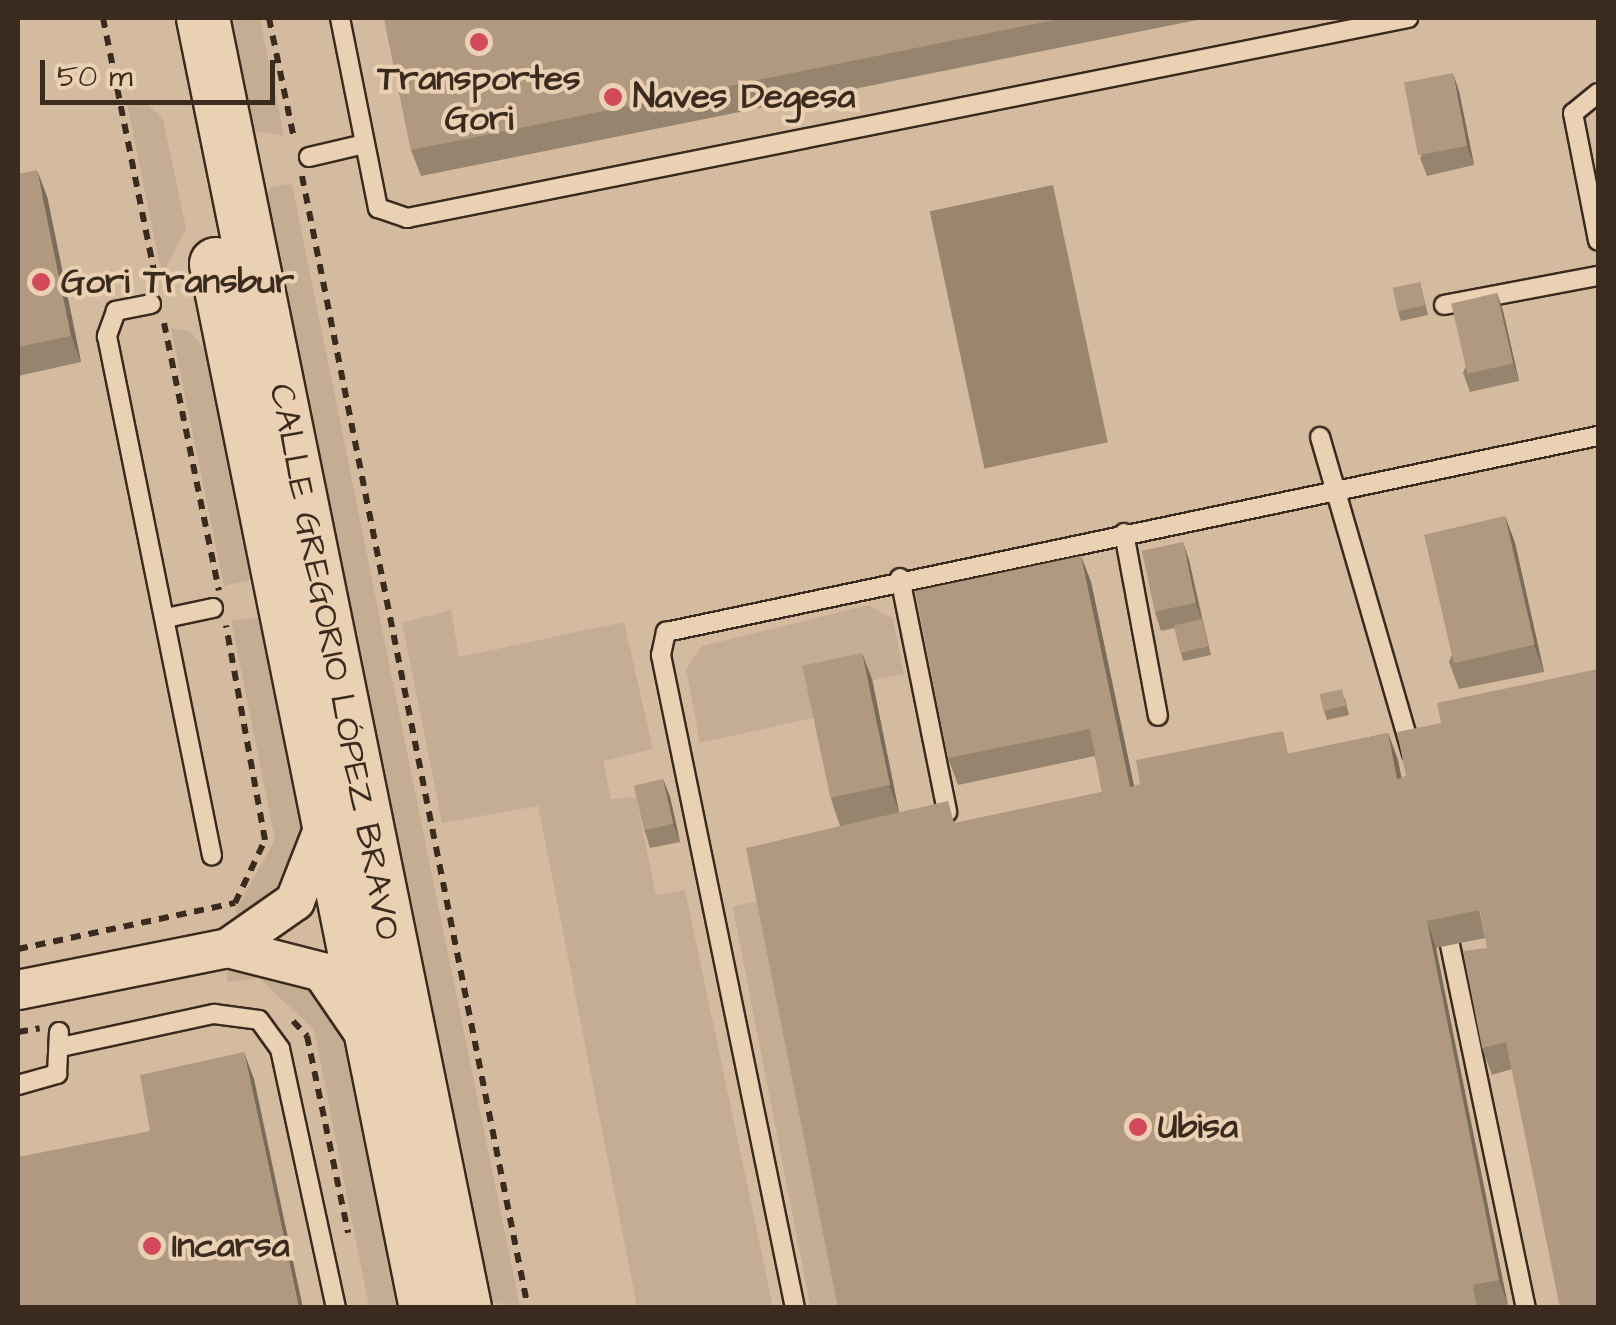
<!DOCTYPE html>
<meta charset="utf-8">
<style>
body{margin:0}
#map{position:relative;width:1616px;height:1325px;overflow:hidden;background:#e4caad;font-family:"Architects Daughter",sans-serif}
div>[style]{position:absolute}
.built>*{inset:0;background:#d4bba0;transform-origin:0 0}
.green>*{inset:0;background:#c5ad93;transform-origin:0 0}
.water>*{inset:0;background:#9a856e;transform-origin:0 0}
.path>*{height:6px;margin-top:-3px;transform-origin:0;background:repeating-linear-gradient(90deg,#3b2a1e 0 10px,transparent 0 18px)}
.roads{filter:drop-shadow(2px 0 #3b2a1e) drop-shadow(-2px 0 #3b2a1e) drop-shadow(0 2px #3b2a1e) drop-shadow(0 -2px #3b2a1e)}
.lane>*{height:18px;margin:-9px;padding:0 9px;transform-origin:9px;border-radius:9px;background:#ebd1b3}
.street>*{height:38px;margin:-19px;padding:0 19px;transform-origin:19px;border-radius:19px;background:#ebd1b3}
.secondary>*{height:52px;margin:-26px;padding:0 26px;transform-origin:26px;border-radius:26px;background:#ebd1b3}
.wall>*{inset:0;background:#97846e}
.shaded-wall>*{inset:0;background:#7b6b5a}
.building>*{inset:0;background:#b09980;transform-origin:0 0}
.dots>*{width:28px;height:28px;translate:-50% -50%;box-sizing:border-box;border:5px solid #ebd1b3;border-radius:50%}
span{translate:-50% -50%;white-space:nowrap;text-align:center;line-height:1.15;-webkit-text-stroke:8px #ebd1b3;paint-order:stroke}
.poi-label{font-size:35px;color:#3b2a1e;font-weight:700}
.left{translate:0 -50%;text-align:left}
.street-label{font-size:35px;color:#3b2a1e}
.frame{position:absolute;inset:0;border:20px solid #3b2a1e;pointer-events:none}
.scale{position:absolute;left:40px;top:60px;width:235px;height:45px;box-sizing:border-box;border:5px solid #3b2a1e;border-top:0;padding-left:12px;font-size:30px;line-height:35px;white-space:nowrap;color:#3b2a1e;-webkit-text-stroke:8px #ebd1b3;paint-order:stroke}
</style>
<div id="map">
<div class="built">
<i style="left:18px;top:18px;width:1580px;height:1289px"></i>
</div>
<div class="green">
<i style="clip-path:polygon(225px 18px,260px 18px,284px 136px,249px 130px)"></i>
<i style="clip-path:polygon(127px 103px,146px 103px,163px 119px,186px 228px,162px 276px)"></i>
<i style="clip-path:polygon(292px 184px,422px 826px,520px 1307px,484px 1301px,265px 198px,271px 187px)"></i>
<i style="clip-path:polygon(171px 328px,190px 331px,213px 360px,250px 580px,224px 586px)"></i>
<i style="clip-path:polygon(869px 605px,893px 619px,904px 674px,812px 692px,817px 717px,700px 743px,686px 669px,702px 646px)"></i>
<i style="clip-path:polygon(451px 610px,459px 657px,624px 622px,653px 749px,603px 761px,611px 799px,636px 797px,656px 895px,685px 890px,773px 1307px,637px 1307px,538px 806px,442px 823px,402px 623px)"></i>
<i style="clip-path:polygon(260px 618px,306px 834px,285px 894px,243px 921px,235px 911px,275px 840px,231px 620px)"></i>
<i style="left:759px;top:901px;width:414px;height:27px;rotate:79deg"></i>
<i style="clip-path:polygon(242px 965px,296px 974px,344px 1021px,404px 1307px,369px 1307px,314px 1030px,259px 978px,228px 982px,226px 968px)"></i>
</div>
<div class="water">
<i style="left:1053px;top:185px;width:263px;height:126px;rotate:78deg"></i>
</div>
<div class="path">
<i style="left:103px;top:18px;width:268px;rotate:78.6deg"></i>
<i style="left:269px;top:18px;width:124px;rotate:78.3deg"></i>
<i style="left:302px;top:176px;width:1154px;rotate:78.71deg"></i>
<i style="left:164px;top:323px;width:273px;rotate:78.4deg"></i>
<i style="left:18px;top:949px;width:222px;rotate:-12deg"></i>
<i style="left:235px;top:903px;width:70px;rotate:-64.5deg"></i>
<i style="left:265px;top:840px;width:218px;rotate:-100.3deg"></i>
<i style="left:293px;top:1021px;width:21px;rotate:47deg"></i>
<i style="left:307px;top:1036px;width:201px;rotate:78.2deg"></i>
<i style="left:18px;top:1032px;width:22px;rotate:-10deg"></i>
</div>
<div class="roads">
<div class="lane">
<i style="left:340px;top:18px;width:194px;rotate:78.7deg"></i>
<i style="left:378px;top:208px;width:31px;rotate:19deg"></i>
<i style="left:407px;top:218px;width:1021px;rotate:-11.3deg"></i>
<i style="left:1598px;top:93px;width:32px;rotate:141deg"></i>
<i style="left:1573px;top:113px;width:130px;rotate:78.9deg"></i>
<i style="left:309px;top:157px;width:57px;rotate:-13.1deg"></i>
<i style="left:151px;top:304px;width:36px;rotate:169deg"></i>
<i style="left:116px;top:311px;width:27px;rotate:110deg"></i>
<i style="left:107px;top:336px;width:530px;rotate:78.58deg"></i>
<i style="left:1444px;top:305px;width:157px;rotate:-10.7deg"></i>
<i style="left:1320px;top:437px;width:329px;rotate:73.8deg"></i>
<i style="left:1124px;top:533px;width:186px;rotate:79.5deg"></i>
<i style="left:900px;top:578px;width:239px;rotate:78.6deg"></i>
<i style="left:166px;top:618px;width:48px;rotate:-12deg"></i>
<i style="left:1450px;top:945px;width:371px;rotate:78.2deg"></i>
<i style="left:61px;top:1047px;width:157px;rotate:-12.2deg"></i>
<i style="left:214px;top:1014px;width:45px;rotate:7.6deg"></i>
<i style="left:259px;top:1020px;width:36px;rotate:54deg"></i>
<i style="left:280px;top:1049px;width:265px;rotate:77.8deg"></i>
<i style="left:18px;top:1085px;width:41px;rotate:-15.8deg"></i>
<i style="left:57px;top:1074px;width:42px;rotate:-87.3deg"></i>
<i style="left:795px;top:1308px;width:667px;rotate:-101.6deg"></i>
<i style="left:661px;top:655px;width:24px;rotate:-78deg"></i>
<i style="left:666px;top:632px;width:952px;rotate:-11.88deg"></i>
</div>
<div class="street">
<i style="left:228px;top:948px;width:97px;rotate:14.3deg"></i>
<i style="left:322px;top:972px;width:69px;rotate:55.6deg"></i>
<i style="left:18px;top:990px;width:214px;rotate:-11.3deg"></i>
<i style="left:228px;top:948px;width:82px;rotate:-35deg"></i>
<i style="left:295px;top:901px;width:85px;rotate:-68.6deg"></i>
</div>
<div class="secondary">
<i style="left:203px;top:18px;width:1316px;rotate:78.52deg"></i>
<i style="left:216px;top:264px;width:1065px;rotate:78.63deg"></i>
</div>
</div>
<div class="wall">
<i style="clip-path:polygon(384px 18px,1207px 18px,421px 176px,411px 150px)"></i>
<i style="clip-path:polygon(1459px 91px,1474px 165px,1427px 176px,1420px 158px)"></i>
<i style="clip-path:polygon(18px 174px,47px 196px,81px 362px,18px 376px)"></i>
<i style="clip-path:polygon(1420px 282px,1428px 315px,1401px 321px,1398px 312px)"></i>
<i style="clip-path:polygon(1497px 293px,1503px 311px,1519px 381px,1470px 392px,1463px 373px)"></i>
<i style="clip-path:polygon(1505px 516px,1515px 543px,1544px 672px,1459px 689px,1449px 662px)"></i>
<i style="clip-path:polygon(1081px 556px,1091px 582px,1134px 786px,1388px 733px,1398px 760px,1401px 778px,1406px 776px,1441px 723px,1512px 1069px,1492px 1075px,1482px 1048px,1487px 948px,1485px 938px,1436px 948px,1508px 1306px,838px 1308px,840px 826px,831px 799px,872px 679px,899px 812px,956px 823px,1102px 792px,1095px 756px,958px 785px,948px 758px)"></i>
<i style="clip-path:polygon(1189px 560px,1211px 655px,1183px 661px,1175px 628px,1161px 631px,1155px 613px)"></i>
<i style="clip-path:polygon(1345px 698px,1349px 715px,1327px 720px,1324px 711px)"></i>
<i style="clip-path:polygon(663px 779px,670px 797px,680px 842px,650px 848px,644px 829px)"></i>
</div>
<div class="shaded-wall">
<i style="clip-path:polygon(1453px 73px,1459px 91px,1474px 165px,1467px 146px)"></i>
<i style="clip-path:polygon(37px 170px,47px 196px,81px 362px,71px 336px)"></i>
<i style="clip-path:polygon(1497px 293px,1503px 311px,1519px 381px,1513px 363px)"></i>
<i style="clip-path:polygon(1505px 516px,1515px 543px,1544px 672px,1534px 645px)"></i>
<i style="clip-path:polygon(1183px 542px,1189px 560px,1202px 622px,1196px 603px)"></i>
<i style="clip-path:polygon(1081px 556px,1091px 582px,1140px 814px,1130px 787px)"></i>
<i style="clip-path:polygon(862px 653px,872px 679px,899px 812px,889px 785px)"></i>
<i style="clip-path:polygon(1388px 733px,1398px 760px,1407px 806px,1397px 779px)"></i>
<i style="clip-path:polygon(663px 779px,670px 797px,680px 842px,673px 824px)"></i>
<i style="clip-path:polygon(1427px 921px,1436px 948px,1508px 1306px,1499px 1280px)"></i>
<i style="clip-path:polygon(244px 1052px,254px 1079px,303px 1308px,299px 1308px)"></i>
</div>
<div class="building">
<i style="clip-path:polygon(384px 18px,1064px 18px,411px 150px)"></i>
<i style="left:1453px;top:73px;width:74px;height:50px;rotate:79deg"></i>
<i style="clip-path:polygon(37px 170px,71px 336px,18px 347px,18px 174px)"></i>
<i style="left:1420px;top:282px;width:24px;height:28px;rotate:78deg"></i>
<i style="left:1497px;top:293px;width:72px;height:47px;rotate:77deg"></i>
<i style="left:1505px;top:516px;width:132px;height:83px;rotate:77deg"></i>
<i style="left:1183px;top:542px;width:62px;height:42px;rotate:78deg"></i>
<i style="clip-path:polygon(1081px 556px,1130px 787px,1140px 784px,1136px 760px,1283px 731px,1288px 754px,1388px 733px,1397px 779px,1406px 776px,1397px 732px,1441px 723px,1437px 703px,1598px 669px,1598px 1308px,1560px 1308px,1506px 1042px,1482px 1048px,1463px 951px,1487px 948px,1480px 910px,1427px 921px,1499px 1280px,1473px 1285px,1477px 1308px,838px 1308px,746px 848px,948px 801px,954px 823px,1102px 792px,1090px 729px,948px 758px,915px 591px)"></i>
<i style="left:1202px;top:619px;width:28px;height:29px;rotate:77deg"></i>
<i style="left:862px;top:653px;width:135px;height:61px;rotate:78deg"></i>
<i style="left:1342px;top:689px;width:17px;height:23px;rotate:77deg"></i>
<i style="left:663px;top:779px;width:46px;height:30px;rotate:77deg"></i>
<i style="clip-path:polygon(244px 1052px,299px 1308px,18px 1308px,18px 1157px,150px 1131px,140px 1075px)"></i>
</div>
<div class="dots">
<i style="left:479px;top:42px;background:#d1495b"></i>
<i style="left:613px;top:97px;background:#d1495b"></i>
<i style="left:41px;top:282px;background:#d1495b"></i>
<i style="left:1138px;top:1127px;background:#d1495b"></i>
<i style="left:152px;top:1246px;background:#d1495b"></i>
</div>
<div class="poi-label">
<span style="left:479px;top:99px">Transportes<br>Gori</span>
<span class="left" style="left:633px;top:97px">Naves Degesa</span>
<span class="left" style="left:61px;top:282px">Gori Transbur</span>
<span class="left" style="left:1158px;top:1127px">Ubisa</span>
<span class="left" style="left:172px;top:1246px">Incarsa</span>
</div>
<div class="street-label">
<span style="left:334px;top:662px;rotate:79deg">CALLE GREGORIO LÓPEZ BRAVO</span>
</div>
<div class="frame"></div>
<div class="scale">50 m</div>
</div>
